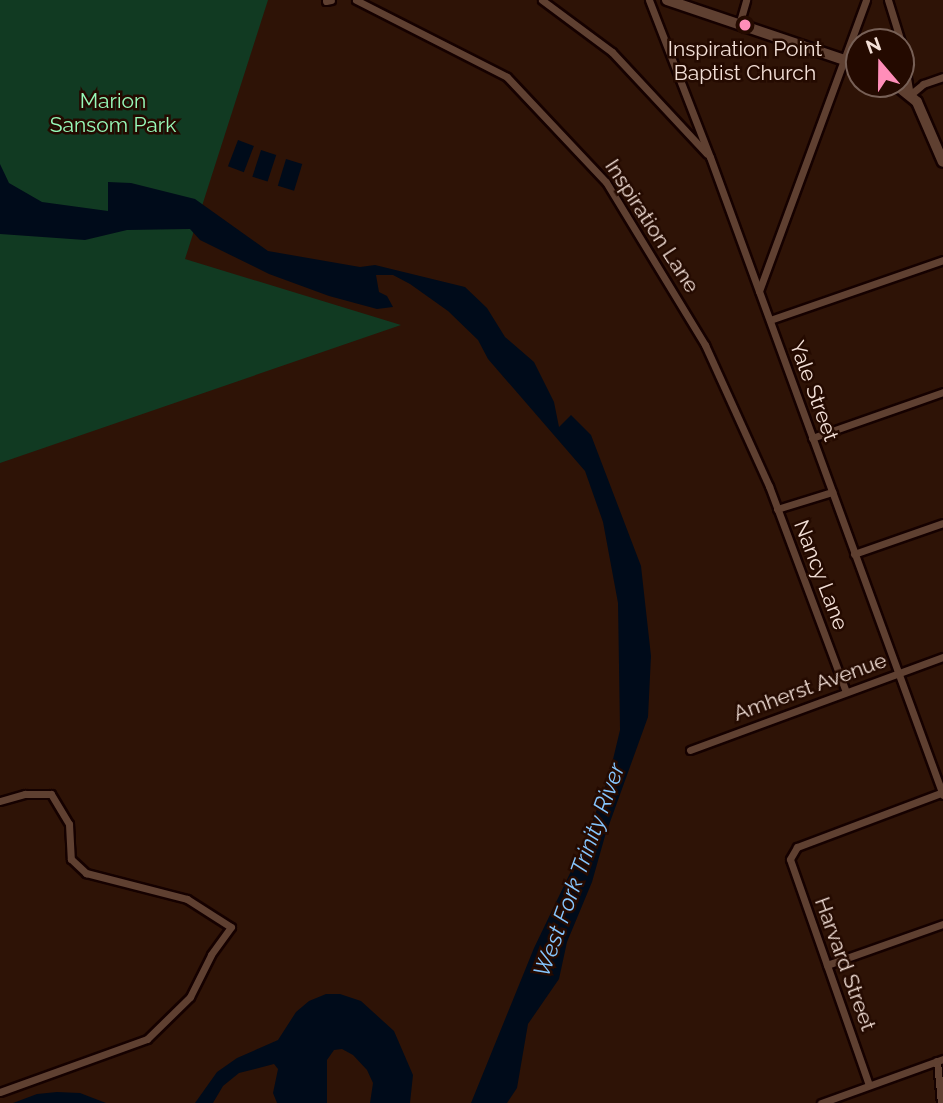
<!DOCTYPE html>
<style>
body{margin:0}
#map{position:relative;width:943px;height:1103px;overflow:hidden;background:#2e1306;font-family:Raleway,sans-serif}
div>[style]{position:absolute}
.green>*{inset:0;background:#113a22}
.water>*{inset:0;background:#000b1a;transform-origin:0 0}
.roads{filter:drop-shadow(2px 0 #150100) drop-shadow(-2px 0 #150100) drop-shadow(0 2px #150100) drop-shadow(0 -2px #150100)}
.street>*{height:7px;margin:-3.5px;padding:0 3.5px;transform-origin:3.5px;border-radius:3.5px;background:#5f4031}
.secondary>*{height:10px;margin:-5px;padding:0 5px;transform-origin:5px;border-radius:5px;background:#5f4031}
.dots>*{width:19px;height:19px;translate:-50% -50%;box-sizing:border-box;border:4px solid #240a00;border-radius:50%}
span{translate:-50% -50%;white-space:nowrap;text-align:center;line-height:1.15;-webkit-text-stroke:5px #240a00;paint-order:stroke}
.poi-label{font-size:21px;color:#f3e0d7}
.park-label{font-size:21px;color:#97fab9}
.street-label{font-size:21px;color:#f3e0d7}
.water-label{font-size:23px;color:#86c6fe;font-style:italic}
.north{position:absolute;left:845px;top:28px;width:70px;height:70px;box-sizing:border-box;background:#240a00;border:2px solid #776056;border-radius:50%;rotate:340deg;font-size:19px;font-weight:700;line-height:28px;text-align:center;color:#f3e0d7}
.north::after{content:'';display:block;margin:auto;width:24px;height:32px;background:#ff8eb9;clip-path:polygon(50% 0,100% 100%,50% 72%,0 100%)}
</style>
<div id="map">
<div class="green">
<i style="clip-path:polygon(0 0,268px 0,185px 259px,401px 325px,0 463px)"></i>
</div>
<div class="water">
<i style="left:238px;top:140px;width:17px;height:28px;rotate:21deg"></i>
<i style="left:261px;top:150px;width:16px;height:28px;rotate:18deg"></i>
<i style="left:286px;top:159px;width:17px;height:28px;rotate:17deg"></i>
<i style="clip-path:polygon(0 164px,9px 183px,42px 202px,108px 211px,108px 182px,131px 183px,195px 199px,268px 251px,360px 267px,375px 265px,465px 287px,487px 308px,505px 337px,534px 362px,554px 402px,559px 427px,571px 415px,591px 435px,641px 566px,651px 656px,648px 717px,605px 836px,592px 882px,567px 942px,559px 979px,528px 1024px,517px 1088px,507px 1103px,471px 1103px,534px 948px,585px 842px,609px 776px,620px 730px,618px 603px,603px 522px,585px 471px,488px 359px,478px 340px,448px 311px,410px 284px,393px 275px,376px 275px,379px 292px,387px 296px,393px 307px,377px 309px,329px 296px,269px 274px,200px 240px,190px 229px,127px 230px,85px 240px,0 234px)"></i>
<i style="clip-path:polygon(326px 994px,340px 994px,361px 1001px,394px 1031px,413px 1075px,410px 1103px,370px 1103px,373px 1083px,367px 1070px,353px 1055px,342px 1049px,334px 1050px,327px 1060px,327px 1103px,277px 1103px,273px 1093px,278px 1069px,274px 1064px,239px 1073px,223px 1086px,213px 1103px,195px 1103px,217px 1072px,237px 1058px,278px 1040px,296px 1012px,309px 1001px)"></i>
<i style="clip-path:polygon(57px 1092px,80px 1093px,106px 1103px,13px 1103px,37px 1094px)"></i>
</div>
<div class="roads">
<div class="street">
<i style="left:356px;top:0;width:169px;rotate:27deg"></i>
<i style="left:507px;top:77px;width:144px;rotate:46.7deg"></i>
<i style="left:606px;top:182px;width:191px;rotate:58.7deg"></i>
<i style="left:705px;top:345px;width:155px;rotate:65.6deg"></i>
<i style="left:769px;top:486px;width:220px;rotate:69.5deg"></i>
<i style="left:542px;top:0;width:87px;rotate:36.6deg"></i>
<i style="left:612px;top:52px;width:139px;rotate:47deg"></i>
<i style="left:649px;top:0;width:168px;rotate:68.8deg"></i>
<i style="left:710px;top:157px;width:679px;rotate:69.94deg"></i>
<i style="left:888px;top:0;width:44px;rotate:72.8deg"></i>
<i style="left:326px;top:1px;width:5px;rotate:-11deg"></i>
<i style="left:739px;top:25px;width:26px;rotate:-74deg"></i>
<i style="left:901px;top:43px;width:53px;rotate:80.2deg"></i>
<i style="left:910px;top:95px;width:17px;rotate:-40deg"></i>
<i style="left:923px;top:84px;width:21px;rotate:-19deg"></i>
<i style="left:759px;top:291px;width:310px;rotate:-69.8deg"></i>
<i style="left:770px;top:320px;width:183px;rotate:-19.1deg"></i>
<i style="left:812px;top:438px;width:139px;rotate:-19.3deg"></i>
<i style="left:777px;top:509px;width:58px;rotate:-17.2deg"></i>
<i style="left:854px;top:554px;width:94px;rotate:-19.2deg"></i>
<i style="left:690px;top:750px;width:270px;rotate:-20.2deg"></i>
<i style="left:0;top:801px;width:26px;rotate:-16deg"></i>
<i style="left:25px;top:794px;width:26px"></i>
<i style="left:51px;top:794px;width:35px;rotate:59deg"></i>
<i style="left:69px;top:824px;width:35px;rotate:87deg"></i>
<i style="left:71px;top:859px;width:21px;rotate:43deg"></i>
<i style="left:86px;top:873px;width:104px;rotate:14.4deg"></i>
<i style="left:187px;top:899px;width:52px;rotate:32.5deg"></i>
<i style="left:231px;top:927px;width:34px;rotate:126deg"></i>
<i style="left:211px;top:955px;width:47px;rotate:116.6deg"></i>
<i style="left:190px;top:997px;width:60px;rotate:135.7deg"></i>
<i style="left:147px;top:1039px;width:156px;rotate:160.2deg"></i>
<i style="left:827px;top:965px;width:123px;rotate:-19.5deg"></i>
<i style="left:937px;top:1061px;width:42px;rotate:84.6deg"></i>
<i style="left:869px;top:1085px;width:239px;rotate:-109.3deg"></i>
<i style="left:790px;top:859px;width:14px;rotate:-60deg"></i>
<i style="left:797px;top:847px;width:156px;rotate:-20.6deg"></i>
<i style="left:821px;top:1103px;width:130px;rotate:-19.8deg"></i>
</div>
<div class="secondary">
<i style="left:667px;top:0;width:203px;rotate:18.7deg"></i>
<i style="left:895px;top:84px;width:28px;rotate:39deg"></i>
<i style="left:917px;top:102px;width:65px;rotate:66.6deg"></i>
</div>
</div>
<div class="dots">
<i style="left:745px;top:25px;background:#ff8eb9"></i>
</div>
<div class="poi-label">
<span style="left:745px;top:61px">Inspiration Point<br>Baptist Church</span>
</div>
<div class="park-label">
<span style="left:113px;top:113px">Marion<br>Sansom Park</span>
</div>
<div class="street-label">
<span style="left:652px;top:226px;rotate:57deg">Inspiration Lane</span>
<span style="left:814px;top:391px;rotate:70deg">Yale Street</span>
<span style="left:821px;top:575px;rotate:69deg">Nancy Lane</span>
<span style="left:810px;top:687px;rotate:-20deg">Amherst Avenue</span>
<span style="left:845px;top:964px;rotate:70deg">Harvard Street</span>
</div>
<div class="water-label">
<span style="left:579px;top:870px;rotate:-70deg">West Fork Trinity River</span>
</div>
<div class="north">N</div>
</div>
